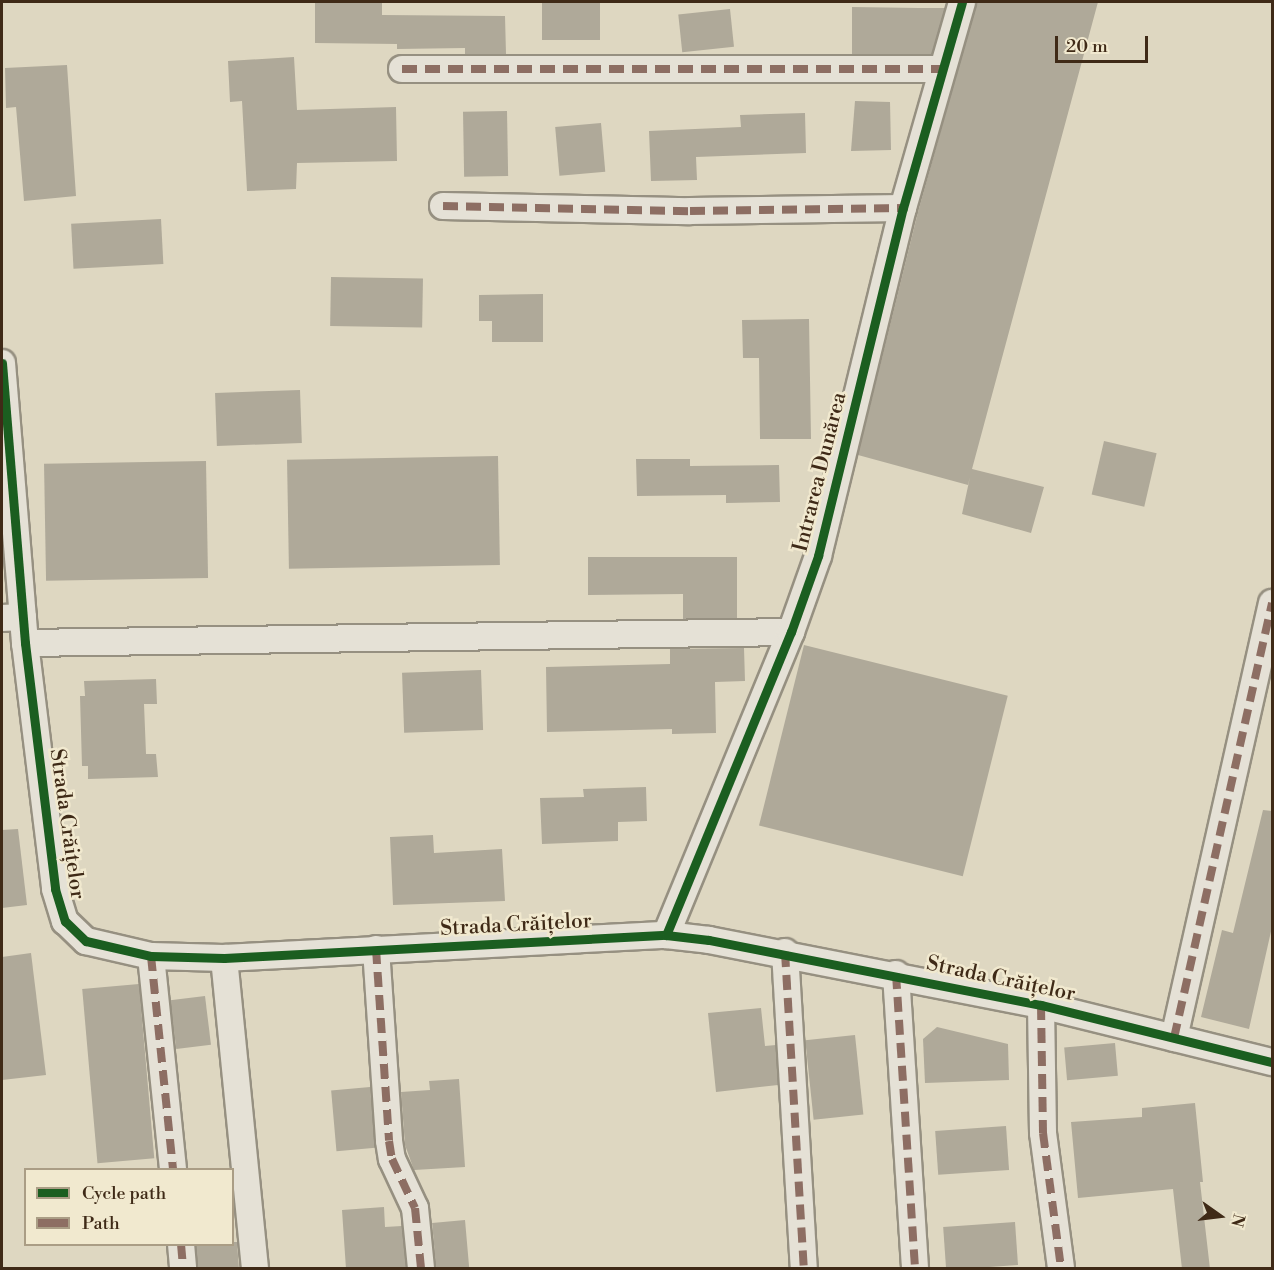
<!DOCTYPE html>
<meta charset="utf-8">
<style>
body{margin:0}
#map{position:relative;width:1274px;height:1270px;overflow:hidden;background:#ded7c1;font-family:"Libre Bodoni",serif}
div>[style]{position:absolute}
.building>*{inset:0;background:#afa999;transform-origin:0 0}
.roads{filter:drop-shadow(2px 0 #969081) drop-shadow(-2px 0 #969081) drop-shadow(0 2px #969081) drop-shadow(0 -2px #969081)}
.minor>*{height:26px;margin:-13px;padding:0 13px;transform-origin:13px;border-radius:13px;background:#e5e1d6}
.quiet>*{height:8px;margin-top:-4px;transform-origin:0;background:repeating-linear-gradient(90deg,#8d6e63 0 15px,transparent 0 23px)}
.cycleway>*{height:9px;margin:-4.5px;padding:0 4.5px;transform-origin:4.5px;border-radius:4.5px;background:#1b5e20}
span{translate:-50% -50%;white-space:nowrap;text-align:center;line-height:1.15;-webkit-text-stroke:5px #f1e9cf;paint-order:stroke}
.street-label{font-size:21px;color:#3f2a17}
.frame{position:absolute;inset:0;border:3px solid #3f2a17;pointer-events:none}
.legend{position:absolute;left:24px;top:1168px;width:210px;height:78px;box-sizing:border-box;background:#f1e9cf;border:2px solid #aa9d85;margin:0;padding:8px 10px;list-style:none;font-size:18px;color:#3f2a17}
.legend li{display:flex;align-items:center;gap:12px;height:30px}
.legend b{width:30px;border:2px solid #aa9d85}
.north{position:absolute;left:1190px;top:1186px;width:60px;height:60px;-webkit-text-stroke:4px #f1e9cf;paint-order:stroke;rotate:104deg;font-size:16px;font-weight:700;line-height:24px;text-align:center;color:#3f2a17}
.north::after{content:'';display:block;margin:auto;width:21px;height:27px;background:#3f2a17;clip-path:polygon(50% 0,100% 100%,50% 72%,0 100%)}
.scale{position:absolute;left:1055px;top:36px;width:93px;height:27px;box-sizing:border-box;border:3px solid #3f2a17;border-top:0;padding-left:8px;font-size:18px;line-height:21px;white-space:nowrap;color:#3f2a17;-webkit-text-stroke:4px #f1e9cf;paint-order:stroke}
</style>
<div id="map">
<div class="building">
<i style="clip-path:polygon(315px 2px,382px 2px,382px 15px,505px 16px,506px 54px,465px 54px,465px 48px,397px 49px,397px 44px,315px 43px)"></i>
<i style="left:542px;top:2px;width:58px;height:38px"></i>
<i style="clip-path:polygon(977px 2px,1098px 2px,972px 469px,1044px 487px,1031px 533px,962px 514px,970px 477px,968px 485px,858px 455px,918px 212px)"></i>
<i style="clip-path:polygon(852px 7px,919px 8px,945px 8px,932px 54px,852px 54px)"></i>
<i style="left:730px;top:9px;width:38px;height:52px;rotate:84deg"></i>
<i style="clip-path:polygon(294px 57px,297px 110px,396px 107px,397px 161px,297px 163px,296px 189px,247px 191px,242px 101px,230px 102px,228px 61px)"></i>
<i style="clip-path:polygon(67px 65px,76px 196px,24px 201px,16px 107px,6px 108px,5px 68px)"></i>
<i style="clip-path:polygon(855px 101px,890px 102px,891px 150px,851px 151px)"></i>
<i style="left:507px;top:111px;width:65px;height:44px;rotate:89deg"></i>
<i style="clip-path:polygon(805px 113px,806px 153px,696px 157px,697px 180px,651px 181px,649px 131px,741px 127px,740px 115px)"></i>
<i style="left:601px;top:123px;width:49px;height:46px;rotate:85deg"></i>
<i style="left:161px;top:219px;width:45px;height:90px;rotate:87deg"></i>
<i style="left:331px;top:277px;width:92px;height:49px;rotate:1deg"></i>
<i style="clip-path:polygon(543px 294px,543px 342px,492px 342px,492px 321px,479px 321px,479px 295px)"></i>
<i style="clip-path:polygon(809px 319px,811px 439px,760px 439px,759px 358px,743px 358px,742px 320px)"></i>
<i style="left:300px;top:390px;width:53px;height:85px;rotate:88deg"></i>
<i style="left:1104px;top:441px;width:54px;height:55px;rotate:13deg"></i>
<i style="left:498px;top:456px;width:109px;height:211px;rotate:89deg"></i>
<i style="clip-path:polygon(636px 459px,690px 459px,690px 466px,779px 465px,780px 502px,726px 503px,726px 495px,637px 496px)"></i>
<i style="left:206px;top:461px;width:117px;height:162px;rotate:89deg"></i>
<i style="clip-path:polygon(588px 557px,737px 557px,737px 618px,683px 619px,683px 594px,588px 595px)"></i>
<i style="left:804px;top:645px;width:210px;height:186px;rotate:14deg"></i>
<i style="clip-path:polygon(744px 648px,745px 681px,715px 682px,716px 733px,672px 734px,672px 729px,547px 732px,546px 667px,670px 664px,670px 649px)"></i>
<i style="left:481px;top:670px;width:60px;height:79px;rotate:88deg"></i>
<i style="clip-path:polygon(156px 679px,157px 704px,144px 704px,146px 754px,156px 754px,158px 777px,88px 779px,88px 766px,82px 766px,80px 696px,85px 696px,84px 681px)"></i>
<i style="clip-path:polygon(646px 787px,647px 821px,618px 822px,618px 841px,542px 844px,540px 798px,584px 797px,583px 789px)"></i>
<i style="clip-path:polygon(1263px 810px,1272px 811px,1272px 927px,1249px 1029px,1201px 1017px,1222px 930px,1233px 933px)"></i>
<i style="clip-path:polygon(18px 829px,27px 905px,2px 908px,2px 830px)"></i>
<i style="clip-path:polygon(433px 835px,434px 853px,502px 849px,505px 901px,393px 905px,390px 837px)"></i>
<i style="clip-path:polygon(31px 953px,46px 1075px,2px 1080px,2px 957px)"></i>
<i style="left:139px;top:984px;width:175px;height:57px;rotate:85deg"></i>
<i style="left:205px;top:996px;width:49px;height:35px;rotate:83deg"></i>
<i style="clip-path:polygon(761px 1008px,765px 1046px,776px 1045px,778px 1085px,716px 1092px,708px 1013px)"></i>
<i style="clip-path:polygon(937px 1027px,1008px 1044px,1009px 1080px,925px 1083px,923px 1039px)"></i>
<i style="left:855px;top:1035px;width:80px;height:50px;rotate:84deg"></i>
<i style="left:1115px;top:1043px;width:33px;height:51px;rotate:85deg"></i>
<i style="clip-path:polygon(459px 1079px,465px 1167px,414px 1170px,405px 1145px,401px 1092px,430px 1090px,429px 1081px)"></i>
<i style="left:370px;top:1087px;width:61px;height:39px;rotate:85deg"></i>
<i style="clip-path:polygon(1195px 1103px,1203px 1182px,1200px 1182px,1210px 1269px,1182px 1269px,1173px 1189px,1078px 1198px,1071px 1122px,1142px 1117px,1142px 1108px)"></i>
<i style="left:1006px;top:1126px;width:44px;height:71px;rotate:86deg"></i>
<i style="clip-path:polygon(384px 1207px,385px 1227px,402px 1226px,406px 1269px,346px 1269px,342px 1210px)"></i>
<i style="left:465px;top:1220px;width:49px;height:33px;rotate:85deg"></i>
<i style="left:1015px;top:1222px;width:43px;height:72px;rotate:86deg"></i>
<i style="clip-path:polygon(232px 1242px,237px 1242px,239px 1269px,198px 1269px,196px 1246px)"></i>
</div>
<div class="roads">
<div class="minor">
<i style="left:402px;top:69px;width:540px"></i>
<i style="left:443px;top:206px;width:247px;rotate:1.2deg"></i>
<i style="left:690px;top:211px;width:213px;rotate:-0.8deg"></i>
<i style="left:2px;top:363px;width:281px;rotate:85.3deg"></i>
<i style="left:25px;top:643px;width:248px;rotate:83deg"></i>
<i style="left:55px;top:889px;width:34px;rotate:73deg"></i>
<i style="left:65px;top:921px;width:29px;rotate:44deg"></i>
<i style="left:86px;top:941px;width:67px;rotate:13deg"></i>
<i style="left:151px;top:956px;width:73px;rotate:1.6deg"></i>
<i style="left:224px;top:958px;width:443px;rotate:-3deg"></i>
<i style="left:666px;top:935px;width:43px;rotate:6.6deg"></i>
<i style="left:709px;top:940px;width:338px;rotate:11.1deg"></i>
<i style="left:1041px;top:1005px;width:238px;rotate:13.9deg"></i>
<i style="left:2px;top:618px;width:21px;rotate:-3deg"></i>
<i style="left:25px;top:643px;width:766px;rotate:-0.82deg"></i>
<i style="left:666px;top:935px;width:328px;rotate:-67.6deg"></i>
<i style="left:791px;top:632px;width:81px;rotate:-70.4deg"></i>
<i style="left:818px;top:556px;width:358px;rotate:-76.3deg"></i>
<i style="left:903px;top:208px;width:214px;rotate:-74deg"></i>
<i style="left:376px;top:949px;width:192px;rotate:86.1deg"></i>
<i style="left:389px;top:1141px;width:18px;rotate:81deg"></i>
<i style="left:392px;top:1159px;width:54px;rotate:64.9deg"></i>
<i style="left:415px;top:1208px;width:60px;rotate:84.3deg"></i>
<i style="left:785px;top:952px;width:317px;rotate:86.6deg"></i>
<i style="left:151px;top:956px;width:215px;rotate:84.1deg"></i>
<i style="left:224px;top:958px;width:312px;rotate:84.3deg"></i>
<i style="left:896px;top:974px;width:295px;rotate:86.3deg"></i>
<i style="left:1041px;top:1005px;width:128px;rotate:89.1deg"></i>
<i style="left:1043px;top:1133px;width:136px;rotate:82.4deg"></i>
<i style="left:1174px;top:1038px;width:446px;rotate:-77.3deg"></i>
<i style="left:181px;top:1244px;width:24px;rotate:85deg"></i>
</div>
</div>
<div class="quiet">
<i style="left:402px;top:69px;width:540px"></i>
<i style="left:443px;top:206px;width:247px;rotate:1.2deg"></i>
<i style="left:690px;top:211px;width:213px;rotate:-0.8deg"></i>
<i style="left:376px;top:949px;width:192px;rotate:86.1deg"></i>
<i style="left:389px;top:1141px;width:18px;rotate:81deg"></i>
<i style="left:392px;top:1159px;width:54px;rotate:64.9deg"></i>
<i style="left:415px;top:1208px;width:60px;rotate:84.3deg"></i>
<i style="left:785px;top:952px;width:317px;rotate:86.6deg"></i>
<i style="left:151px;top:956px;width:215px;rotate:84.1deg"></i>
<i style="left:896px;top:974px;width:295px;rotate:86.3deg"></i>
<i style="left:1041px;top:1005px;width:128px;rotate:89.1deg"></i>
<i style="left:1043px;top:1133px;width:136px;rotate:82.4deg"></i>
<i style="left:1174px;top:1038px;width:446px;rotate:-77.3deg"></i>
<i style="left:181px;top:1244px;width:24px;rotate:85deg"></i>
</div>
<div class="cycleway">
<i style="left:2px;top:363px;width:281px;rotate:85.3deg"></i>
<i style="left:25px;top:643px;width:248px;rotate:83deg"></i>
<i style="left:55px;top:889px;width:34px;rotate:73deg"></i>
<i style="left:65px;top:921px;width:29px;rotate:44deg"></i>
<i style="left:86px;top:941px;width:67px;rotate:13deg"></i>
<i style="left:151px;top:956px;width:73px;rotate:1.6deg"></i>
<i style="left:224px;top:958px;width:443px;rotate:-3deg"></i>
<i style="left:666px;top:935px;width:43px;rotate:6.6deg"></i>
<i style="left:709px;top:940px;width:338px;rotate:11.1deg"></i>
<i style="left:1041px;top:1005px;width:238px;rotate:13.9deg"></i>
<i style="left:666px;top:935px;width:328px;rotate:-67.6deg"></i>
<i style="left:791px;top:632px;width:81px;rotate:-70.4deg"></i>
<i style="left:818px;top:556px;width:358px;rotate:-76.3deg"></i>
<i style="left:903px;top:208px;width:214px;rotate:-74deg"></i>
</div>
<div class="street-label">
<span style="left:820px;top:472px;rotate:-76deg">Intrarea Dunărea</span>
<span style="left:67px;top:824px;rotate:82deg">Strada Crăițelor</span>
<span style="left:516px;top:925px;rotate:-3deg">Strada Crăițelor</span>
<span style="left:1001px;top:979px;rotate:12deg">Strada Crăițelor</span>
</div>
<div class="frame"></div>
<ul class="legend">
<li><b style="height:8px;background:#1b5e20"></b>Cycle path</li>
<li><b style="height:8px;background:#8d6e63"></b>Path</li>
</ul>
<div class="north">N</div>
<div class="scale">20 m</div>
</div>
